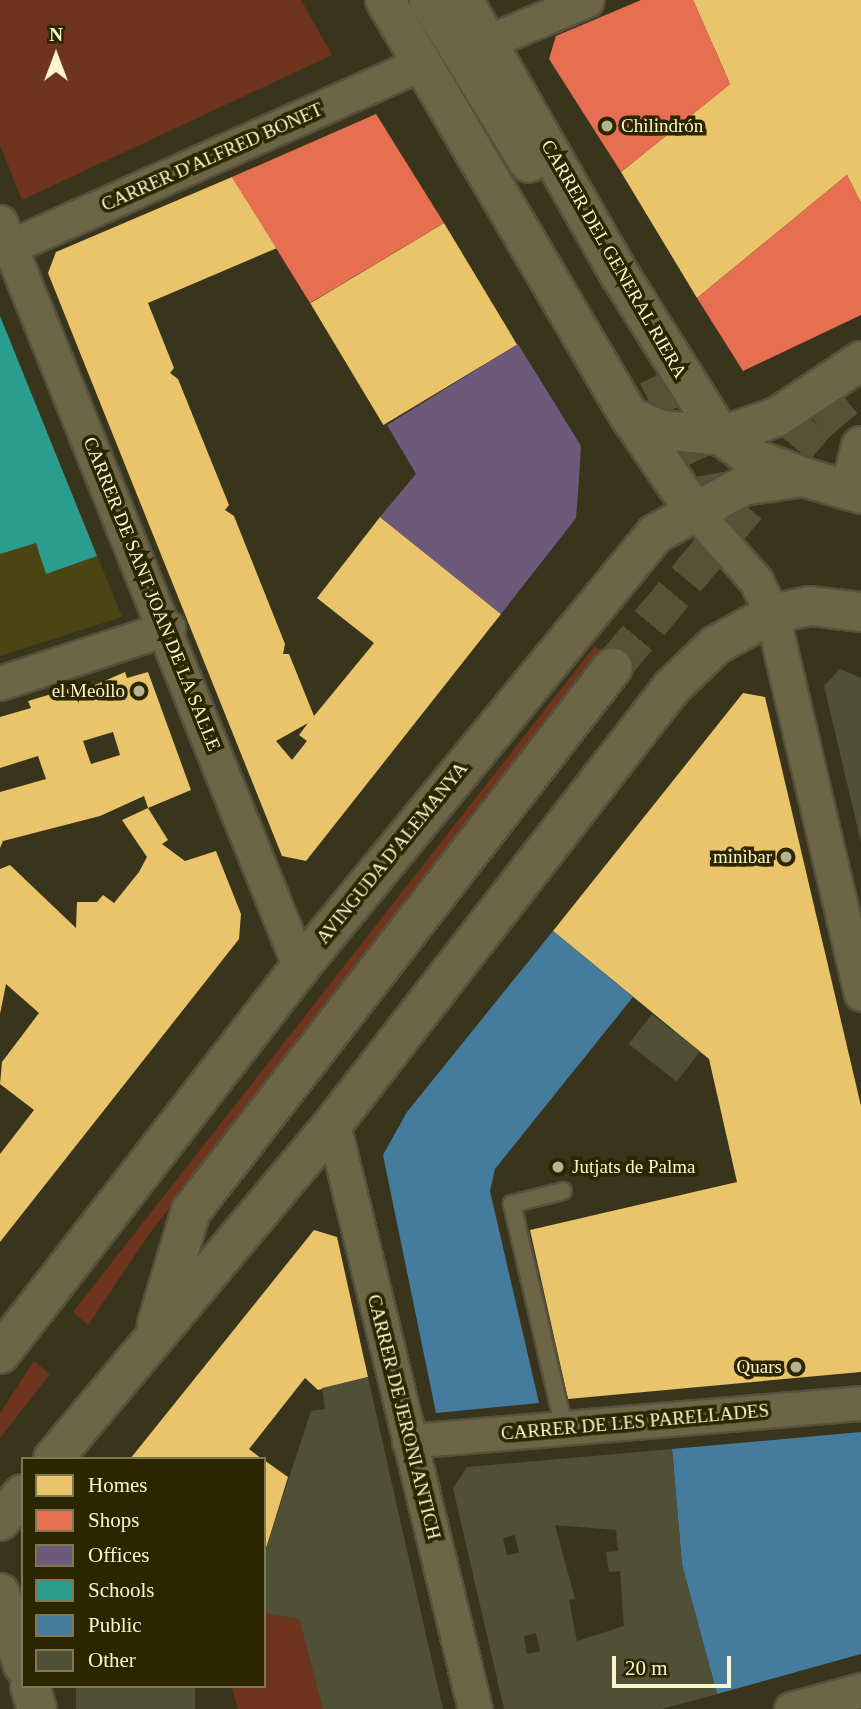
<!DOCTYPE html>
<meta charset="utf-8">
<style>
body{margin:0}
#map{position:relative;width:861px;height:1709px;overflow:hidden;background:#39351c;font-family:"Times New Roman",serif}
div>[style]{position:absolute}
.built>*{inset:0;background:#4c4412}
.green>*{inset:0;background:#6e341d}
.homes>*{inset:0;background:#e9c46a;transform-origin:0 0}
.shops>*{inset:0;background:#e76f51}
.offices>*{inset:0;background:#6d597a}
.schools>*{inset:0;background:#2a9d8f}
.public>*{inset:0;background:#457b9d}
.building>*{inset:0;background:#505037;transform-origin:0 0}
.secondary-tunnel>*{height:38px;margin-top:-19px;transform-origin:0;background:repeating-linear-gradient(90deg,#565236 0 38px,transparent 0 57px)}
.roads{filter:drop-shadow(2px 0 #55513c) drop-shadow(-2px 0 #55513c) drop-shadow(0 2px #55513c) drop-shadow(0 -2px #55513c)}
.lane>*{height:16px;margin:-8px;padding:0 8px;transform-origin:8px;border-radius:8px;background:#6c6646}
.street>*{height:33px;margin:-16.5px;padding:0 16.5px;transform-origin:16.5px;border-radius:16.5px;background:#6c6646}
.secondary>*{height:38px;margin:-19px;padding:0 19px;transform-origin:19px;border-radius:19px;background:#6c6646}
.dots>*{width:19px;height:19px;translate:-50% -50%;box-sizing:border-box;border:4px solid #2b2500;border-radius:50%}
span{translate:-50% -50%;white-space:nowrap;text-align:center;line-height:1.15;-webkit-text-stroke:7px #2b2500;paint-order:stroke}
.poi-label{font-size:19px;color:#fdf6cc}
.left{translate:0 -50%;text-align:left}
.right{translate:-100% -50%;text-align:right}
.street-label{font-size:19px;color:#fdf6cc}
.legend{position:absolute;left:21px;top:1457px;width:245px;height:231px;box-sizing:border-box;background:#2b2500;border:2px solid #7f7952;margin:0;padding:9px 12px;list-style:none;font-size:21px;color:#fdf6cc}
.legend li{display:flex;align-items:center;gap:14px;height:35px}
.legend b{width:35px;border:2px solid #7f7952}
.north{position:absolute;left:21px;top:21px;width:70px;height:70px;-webkit-text-stroke:5px #2b2500;paint-order:stroke;rotate:0deg;font-size:19px;font-weight:700;line-height:28px;text-align:center;color:#fdf6cc}
.north::after{content:'';display:block;margin:auto;width:24px;height:32px;background:#fdf6cc;clip-path:polygon(50% 0,100% 100%,50% 72%,0 100%)}
.scale{position:absolute;left:612px;top:1656px;width:119px;height:32px;box-sizing:border-box;border:4px solid #fdf6cc;border-top:0;padding-left:9px;font-size:21px;line-height:24px;white-space:nowrap;color:#fdf6cc;-webkit-text-stroke:5px #2b2500;paint-order:stroke}
</style>
<div id="map">
<div class="built">
<i style="clip-path:polygon(0 316px,122px 617px,0 656px)"></i>
</div>
<div class="green">
<i style="clip-path:polygon(0 0,301px 0,332px 55px,22px 200px,0 145px)"></i>
<i style="clip-path:polygon(594px 647px,601px 650px,147px 1237px,88px 1325px,73px 1312px)"></i>
<i style="clip-path:polygon(34px 1361px,50px 1374px,0 1438px,0 1413px)"></i>
<i style="clip-path:polygon(264px 1613px,299px 1619px,323px 1709px,238px 1709px,231px 1686px,264px 1686px)"></i>
</div>
<div class="homes">
<i style="clip-path:polygon(693px 0,861px 0,861px 203px,847px 175px,697px 298px,621px 172px,730px 84px)"></i>
<i style="clip-path:polygon(evenodd,232px 177px,277px 248px,148px 303px,174px 368px,170px 373px,178px 379px,229px 505px,225px 510px,234px 516px,285px 644px,283px 654px,289px 654px,314px 716px,374px 643px,317px 598px,380px 517px,501px 614px,306px 861px,282px 856px,48px 273px,56px 252px,232px 177px,308px 723px,299px 735px,307px 741px,292px 760px,276px 741px,308px 723px)"></i>
<i style="left:444px;top:223px;width:142px;height:156px;rotate:59deg"></i>
<i style="clip-path:polygon(evenodd,125px 672px,127px 678px,148px 672px,191px 790px,148px 808px,144px 796px,100px 816px,3px 841px,0 848px,0 792px,46px 779px,38px 756px,0 768px,0 717px,31px 708px,28px 701px,68px 689px,70px 696px,125px 672px,113px 732px,120px 755px,91px 764px,83px 741px,113px 732px)"></i>
<i style="clip-path:polygon(743px 693px,765px 697px,861px 1106px,861px 1372px,568px 1399px,530px 1230px,737px 1182px,709px 1059px,553px 931px)"></i>
<i style="clip-path:polygon(148px 808px,168px 840px,162px 844px,185px 861px,216px 851px,241px 914px,239px 939px,0 1242px,0 1154px,34px 1110px,0 1084px,2px 1062px,39px 1013px,6px 984px,0 1014px,0 869px,10px 865px,76px 928px,77px 902px,97px 902px,103px 895px,114px 903px,139px 872px,147px 857px,122px 820px)"></i>
<i style="clip-path:polygon(314px 1230px,337px 1237px,368px 1377px,318px 1390px,305px 1378px,249px 1449px,262px 1459px,130px 1459px)"></i>
<i style="clip-path:polygon(264px 1460px,288px 1477px,265px 1552px,264px 1552px)"></i>
</div>
<div class="shops">
<i style="clip-path:polygon(641px 0,693px 0,730px 84px,621px 172px,549px 59px,556px 36px)"></i>
<i style="clip-path:polygon(376px 114px,444px 223px,310px 303px,232px 177px)"></i>
<i style="clip-path:polygon(847px 175px,861px 203px,861px 315px,743px 371px,697px 298px)"></i>
</div>
<div class="offices">
<i style="clip-path:polygon(518px 344px,581px 446px,579px 479px,576px 518px,501px 614px,380px 517px,416px 474px,387px 425px)"></i>
</div>
<div class="schools">
<i style="clip-path:polygon(0 316px,97px 556px,46px 574px,36px 543px,0 554px)"></i>
</div>
<div class="public">
<i style="clip-path:polygon(553px 931px,633px 997px,495px 1169px,490px 1191px,539px 1403px,436px 1413px,383px 1155px,407px 1112px)"></i>
<i style="clip-path:polygon(861px 1432px,861px 1654px,717px 1694px,682px 1565px,672px 1449px)"></i>
</div>
<div class="building">
<i style="clip-path:polygon(840px 669px,861px 678px,861px 842px,824px 686px)"></i>
<i style="left:652px;top:1014px;width:61px;height:38px;rotate:38deg"></i>
<i style="clip-path:polygon(368px 1377px,423px 1622px,443px 1709px,323px 1709px,299px 1619px,264px 1613px,264px 1554px,311px 1411px,325px 1409px,322px 1388px)"></i>
<i style="clip-path:polygon(evenodd,672px 1449px,682px 1565px,717px 1694px,662px 1709px,504px 1709px,453px 1488px,467px 1467px,672px 1449px,555px 1525px,616px 1530px,618px 1551px,606px 1552px,609px 1572px,620px 1571px,624px 1626px,577px 1641px,569px 1600px,575px 1599px,555px 1525px,672px 1449px,515px 1535px,519px 1553px,507px 1555px,503px 1538px,515px 1535px,672px 1449px,536px 1633px,540px 1651px,527px 1654px,524px 1636px,536px 1633px)"></i>
<i style="left:76px;top:1686px;width:119px;height:24px"></i>
</div>
<div class="secondary-tunnel">
<i style="left:657px;top:375px;width:111px;rotate:63.9deg"></i>
<i style="left:706px;top:475px;width:44px;rotate:79.5deg"></i>
<i style="left:714px;top:518px;width:16px;rotate:108deg"></i>
<i style="left:613px;top:667px;width:317px;rotate:-50.2deg"></i>
<i style="left:816px;top:423px;width:58px;rotate:-39.4deg"></i>
</div>
<div class="roads">
<div class="lane">
<i style="left:563px;top:1191px;width:53px;rotate:165.7deg"></i>
<i style="left:512px;top:1204px;width:230px;rotate:76.9deg"></i>
</div>
<div class="street">
<i style="left:490px;top:41px;width:105px;rotate:-22.9deg"></i>
<i style="left:0;top:222px;width:803px;rotate:68.07deg"></i>
<i style="left:0;top:251px;width:464px;rotate:-24deg"></i>
<i style="left:693px;top:509px;width:96px;rotate:48.8deg"></i>
<i style="left:756px;top:581px;width:37px;rotate:64deg"></i>
<i style="left:772px;top:614px;width:390px;rotate:76.8deg"></i>
<i style="left:0;top:683px;width:177px;rotate:-18.1deg"></i>
<i style="left:333px;top:1124px;width:602px;rotate:76.36deg"></i>
<i style="left:409px;top:1441px;width:454px;rotate:-4.8deg"></i>
<i style="left:791px;top:1709px;width:73px;rotate:-15.2deg"></i>
</div>
<div class="secondary">
<i style="left:385px;top:0;width:484px;rotate:59.6deg"></i>
<i style="left:630px;top:417px;width:112px;rotate:55.6deg"></i>
<i style="left:429px;top:0;width:191px;rotate:58.5deg"></i>
<i style="left:463px;top:0;width:317px;rotate:60.3deg"></i>
<i style="left:620px;top:275px;width:190px;rotate:57.9deg"></i>
<i style="left:721px;top:436px;width:39px;rotate:35deg"></i>
<i style="left:753px;top:458px;width:51px;rotate:20.6deg"></i>
<i style="left:630px;top:417px;width:35px;rotate:22deg"></i>
<i style="left:662px;top:430px;width:59px;rotate:5.8deg"></i>
<i style="left:721px;top:436px;width:59px;rotate:-18.7deg"></i>
<i style="left:777px;top:417px;width:101px;rotate:-33.7deg"></i>
<i style="left:861px;top:446px;width:25px;rotate:104deg"></i>
<i style="left:855px;top:470px;width:16px;rotate:68deg"></i>
<i style="left:157px;top:1324px;width:118px;rotate:-73.3deg"></i>
<i style="left:191px;top:1211px;width:688px;rotate:-52.2deg"></i>
<i style="left:0;top:1354px;width:490px;rotate:-52.2deg"></i>
<i style="left:300px;top:967px;width:560px;rotate:-50.65deg"></i>
<i style="left:655px;top:534px;width:100px;rotate:-28.6deg"></i>
<i style="left:743px;top:486px;width:61px;rotate:-8.5deg"></i>
<i style="left:803px;top:477px;width:60px;rotate:16.3deg"></i>
<i style="left:53px;top:1459px;width:437px;rotate:-50.1deg"></i>
<i style="left:333px;top:1124px;width:553px;rotate:-52.2deg"></i>
<i style="left:672px;top:687px;width:61px;rotate:-43.7deg"></i>
<i style="left:716px;top:645px;width:64px;rotate:-29deg"></i>
<i style="left:772px;top:614px;width:39px;rotate:-12deg"></i>
<i style="left:810px;top:606px;width:51px;rotate:6.7deg"></i>
<i style="left:0;top:1521px;width:35px;rotate:-50deg"></i>
<i style="left:0;top:1593px;width:76px;rotate:72.3deg"></i>
<i style="left:30px;top:1686px;width:24px;rotate:73deg"></i>
</div>
</div>
<div class="dots">
<i style="left:607px;top:126px;background:#b8b28e"></i>
<i style="left:139px;top:691px;background:#b8b28e"></i>
<i style="left:786px;top:857px;background:#b8b28e"></i>
<i style="left:558px;top:1167px;background:#b8b28e"></i>
<i style="left:796px;top:1367px;background:#b8b28e"></i>
</div>
<div class="poi-label">
<span class="left" style="left:621px;top:126px">Chilindrón</span>
<span class="right" style="left:125px;top:691px">el Meollo</span>
<span class="right" style="left:772px;top:857px">minibar</span>
<span class="left" style="left:572px;top:1167px">Jutjats de Palma</span>
<span class="right" style="left:782px;top:1367px">Quars</span>
</div>
<div class="street-label">
<span style="left:212px;top:157px;rotate:-24deg">CARRER D'ALFRED BONET</span>
<span style="left:614px;top:259px;rotate:60deg">CARRER DEL GENERAL RIERA</span>
<span style="left:152px;top:594px;rotate:68deg">CARRER DE SANT JOAN DE LA SALLE</span>
<span style="left:392px;top:853px;rotate:-51deg">AVINGUDA D'ALEMANYA</span>
<span style="left:404px;top:1417px;rotate:76deg">CARRER DE JERONI ANTICH</span>
<span style="left:635px;top:1422px;rotate:-5deg">CARRER DE LES PARELLADES</span>
</div>
<ul class="legend">
<li><b style="height:19px;background:#e9c46a"></b>Homes</li>
<li><b style="height:19px;background:#e76f51"></b>Shops</li>
<li><b style="height:19px;background:#6d597a"></b>Offices</li>
<li><b style="height:19px;background:#2a9d8f"></b>Schools</li>
<li><b style="height:19px;background:#457b9d"></b>Public</li>
<li><b style="height:19px;background:#505037"></b>Other</li>
</ul>
<div class="north">N</div>
<div class="scale">20 m</div>
</div>
